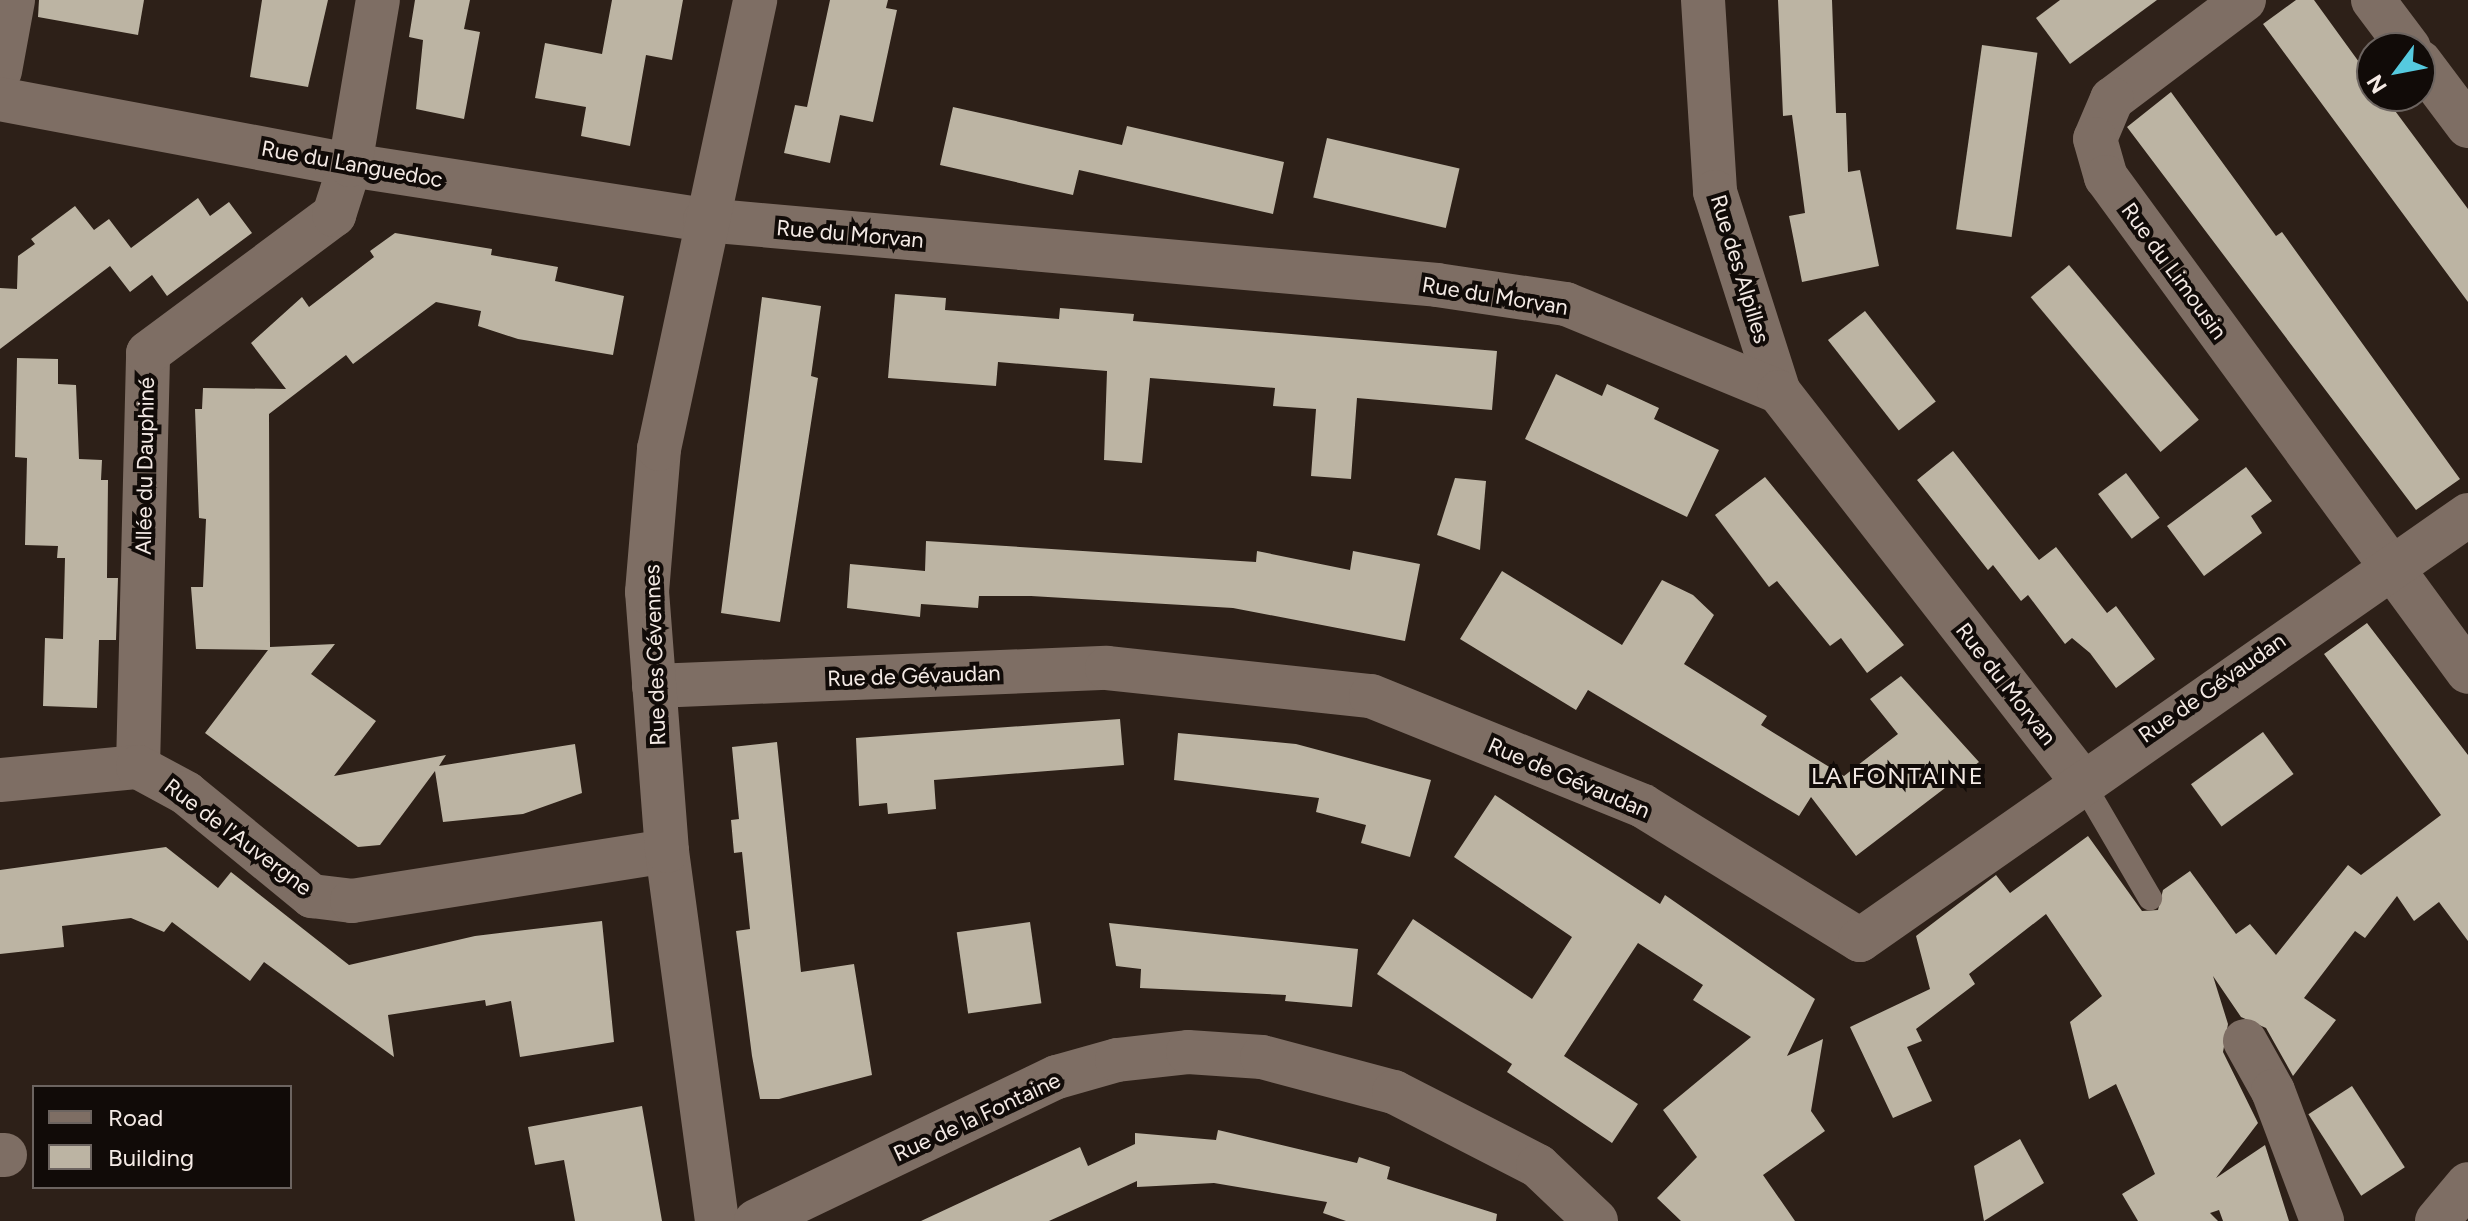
<!DOCTYPE html>
<meta charset="utf-8">
<style>
body{margin:0}
#map{position:relative;width:2468px;height:1221px;overflow:hidden;background:#2d2018;font-family:Figtree,sans-serif}
div>[style]{position:absolute}
.building>*{inset:0;background:#bcb4a3;transform-origin:0 0}
.service>*{height:24px;margin:-12px;padding:0 12px;transform-origin:12px;border-radius:12px;background:#7e6e64}
.minor>*{height:44px;margin:-22px;padding:0 22px;transform-origin:22px;border-radius:22px;background:#7e6e64}
span{translate:-50% -50%;white-space:nowrap;text-align:center;line-height:1.15;-webkit-text-stroke:8px #110b08;paint-order:stroke}
.street-label{font-size:22px;color:#f4eae5}
.neighbourhood-label{font-size:24px;color:#f4eae5;letter-spacing:2px}
.legend{position:absolute;left:32px;top:1085px;width:260px;height:104px;box-sizing:border-box;background:#110b08;border:2px solid #6c6460;margin:0;padding:10px 14px;list-style:none;font-size:24px;color:#f4eae5}
.legend li{display:flex;align-items:center;gap:16px;height:40px}
.legend b{width:40px;border:2px solid #6c6460}
.north{position:absolute;left:2356px;top:32px;width:80px;height:80px;box-sizing:border-box;background:#110b08;border:2px solid #6c6460;border-radius:50%;rotate:238deg;font-size:22px;font-weight:700;line-height:32px;text-align:center;color:#f4eae5}
.north::after{content:'';display:block;margin:auto;width:28px;height:36px;background:#55cadf;clip-path:polygon(50% 0,100% 100%,50% 72%,0 100%)}
</style>
<div id="map">
<div class="building">
<i style="clip-path:polygon(39px 0,144px 0,138px 35px,38px 17px)"></i>
<i style="clip-path:polygon(262px 0,328px 0,308px 87px,250px 77px)"></i>
<i style="clip-path:polygon(415px 0,470px 0,464px 29px,480px 32px,464px 119px,416px 109px,423px 40px,409px 37px)"></i>
<i style="clip-path:polygon(612px 0,683px 0,672px 60px,646px 55px,630px 146px,581px 136px,586px 107px,535px 98px,545px 43px,602px 54px)"></i>
<i style="clip-path:polygon(830px 0,888px 0,886px 8px,897px 10px,873px 122px,840px 115px,830px 163px,784px 153px,795px 105px,807px 107px)"></i>
<i style="clip-path:polygon(1778px 0,1832px 0,1836px 113px,1846px 113px,1848px 172px,1860px 170px,1879px 266px,1802px 282px,1789px 216px,1805px 213px,1792px 115px,1783px 116px)"></i>
<i style="clip-path:polygon(2060px 0,2157px 0,2070px 64px,2036px 18px)"></i>
<i style="clip-path:polygon(2296px 0,2314px 0,2372px 80px,2372px 96px,2384px 96px,2468px 209px,2468px 302px,2263px 24px)"></i>
<i style="left:1982px;top:45px;width:56px;height:186px;rotate:8deg"></i>
<i style="clip-path:polygon(2171px 92px,2276px 236px,2282px 232px,2460px 479px,2416px 510px,2127px 127px)"></i>
<i style="clip-path:polygon(953px 107px,1122px 145px,1127px 126px,1284px 162px,1273px 214px,1079px 170px,1073px 195px,940px 165px)"></i>
<i style="left:1327px;top:138px;width:136px;height:61px;rotate:13deg"></i>
<i style="clip-path:polygon(198px 198px,210px 216px,229px 202px,252px 233px,167px 296px,152px 275px,130px 292px,110px 266px,0 349px,0 288px,17px 289px,18px 256px,35px 244px,31px 239px,75px 206px,94px 230px,109px 219px,131px 248px)"></i>
<i style="clip-path:polygon(395px 233px,492px 249px,491px 255px,558px 267px,555px 281px,624px 296px,613px 355px,518px 339px,478px 326px,481px 311px,436px 302px,353px 364px,346px 355px,269px 414px,270px 647px,335px 644px,311px 674px,376px 721px,334px 776px,446px 755px,439px 766px,575px 744px,582px 793px,523px 814px,443px 822px,435px 771px,380px 845px,358px 847px,205px 733px,268px 650px,196px 649px,191px 587px,203px 587px,206px 519px,199px 518px,195px 409px,202px 409px,203px 388px,286px 389px,251px 343px,302px 297px,309px 307px,374px 257px,370px 251px)"></i>
<i style="left:2069px;top:265px;width:202px;height:50px;rotate:50deg"></i>
<i style="clip-path:polygon(895px 294px,946px 298px,945px 310px,1059px 319px,1060px 308px,1134px 314px,1133px 321px,1497px 351px,1492px 410px,1357px 398px,1351px 479px,1311px 476px,1316px 409px,1273px 406px,1275px 388px,1150px 378px,1142px 463px,1104px 460px,1107px 371px,998px 362px,996px 386px,888px 378px)"></i>
<i style="clip-path:polygon(762px 297px,821px 306px,811px 376px,818px 378px,780px 622px,721px 613px)"></i>
<i style="left:1865px;top:311px;width:115px;height:47px;rotate:52deg"></i>
<i style="clip-path:polygon(17px 358px,58px 359px,58px 384px,76px 385px,79px 459px,102px 460px,101px 480px,108px 480px,107px 578px,118px 578px,116px 640px,99px 640px,97px 708px,43px 706px,45px 638px,63px 639px,65px 558px,57px 558px,58px 546px,25px 545px,27px 458px,15px 457px)"></i>
<i style="clip-path:polygon(1556px 374px,1602px 396px,1607px 384px,1659px 408px,1654px 419px,1719px 450px,1687px 517px,1525px 439px)"></i>
<i style="clip-path:polygon(1953px 451px,2039px 560px,2056px 547px,2107px 613px,2116px 606px,2155px 659px,2116px 688px,2090px 653px,2072px 638px,2065px 644px,2028px 595px,2021px 601px,1993px 565px,1988px 570px,1917px 480px)"></i>
<i style="clip-path:polygon(2246px 467px,2272px 501px,2251px 516px,2262px 533px,2204px 576px,2167px 526px)"></i>
<i style="left:2126px;top:473px;width:56px;height:35px;rotate:53deg"></i>
<i style="clip-path:polygon(1765px 477px,1904px 645px,1867px 673px,1841px 638px,1830px 646px,1777px 581px,1769px 587px,1715px 515px)"></i>
<i style="clip-path:polygon(1455px 478px,1486px 481px,1480px 550px,1437px 535px)"></i>
<i style="clip-path:polygon(926px 541px,1256px 562px,1257px 551px,1350px 570px,1353px 551px,1420px 564px,1405px 641px,1233px 608px,1031px 596px,979px 596px,978px 608px,921px 604px,920px 617px,847px 608px,850px 564px,925px 571px)"></i>
<i style="clip-path:polygon(1502px 571px,1622px 645px,1662px 580px,1693px 595px,1714px 615px,1684px 664px,1767px 716px,1761px 725px,1844px 776px,1898px 734px,1870px 699px,1901px 676px,1979px 762px,1856px 856px,1811px 797px,1799px 816px,1588px 690px,1576px 710px,1460px 639px)"></i>
<i style="clip-path:polygon(2367px 623px,2468px 755px,2468px 941px,2439px 902px,2414px 921px,2397px 896px,2365px 938px,2355px 931px,2304px 998px,2336px 1020px,2293px 1076px,2266px 1028px,2241px 1017px,2213px 976px,2228px 1024px,2223px 1052px,2258px 1123px,2216px 1178px,2265px 1145px,2289px 1221px,2223px 1221px,2219px 1210px,2210px 1213px,2218px 1221px,2138px 1221px,2122px 1194px,2155px 1174px,2116px 1084px,2089px 1099px,2070px 1022px,2102px 996px,2046px 914px,1969px 974px,1975px 984px,1916px 1029px,1922px 1041px,1907px 1047px,1932px 1101px,1893px 1118px,1850px 1027px,1930px 989px,1916px 936px,1996px 875px,2010px 893px,2088px 836px,2142px 911px,2158px 910px,2163px 890px,2190px 871px,2236px 934px,2250px 924px,2276px 955px,2348px 865px,2361px 875px,2441px 815px,2324px 654px)"></i>
<i style="clip-path:polygon(1120px 719px,1124px 765px,934px 780px,936px 809px,888px 814px,887px 803px,859px 806px,856px 738px)"></i>
<i style="left:2263px;top:732px;width:52px;height:89px;rotate:54deg"></i>
<i style="clip-path:polygon(1178px 733px,1296px 744px,1431px 780px,1410px 857px,1361px 843px,1366px 825px,1316px 812px,1319px 798px,1174px 780px)"></i>
<i style="clip-path:polygon(777px 742px,801px 972px,854px 964px,872px 1075px,779px 1099px,760px 1099px,752px 1056px,736px 931px,750px 929px,742px 852px,734px 853px,731px 820px,739px 819px,732px 747px)"></i>
<i style="clip-path:polygon(1495px 795px,1660px 904px,1665px 895px,1815px 999px,1787px 1056px,1823px 1039px,1811px 1111px,1825px 1131px,1763px 1175px,1795px 1221px,1681px 1221px,1657px 1198px,1697px 1157px,1663px 1110px,1751px 1037px,1693px 1000px,1703px 985px,1638px 943px,1564px 1056px,1638px 1104px,1612px 1143px,1507px 1072px,1512px 1064px,1377px 974px,1413px 919px,1532px 999px,1572px 937px,1454px 857px)"></i>
<i style="clip-path:polygon(166px 847px,218px 888px,231px 872px,349px 965px,475px 936px,602px 921px,614px 1042px,520px 1057px,511px 1001px,486px 1006px,485px 1000px,388px 1015px,394px 1057px,264px 962px,250px 981px,172px 922px,164px 932px,131px 918px,62px 926px,64px 947px,0 954px,0 870px)"></i>
<i style="left:1030px;top:922px;width:82px;height:74px;rotate:82deg"></i>
<i style="clip-path:polygon(1109px 923px,1358px 949px,1352px 1007px,1285px 1001px,1286px 995px,1140px 988px,1141px 969px,1116px 966px)"></i>
<i style="left:2352px;top:1086px;width:97px;height:52px;rotate:57deg"></i>
<i style="clip-path:polygon(642px 1106px,662px 1221px,575px 1221px,564px 1160px,535px 1165px,528px 1127px)"></i>
<i style="clip-path:polygon(1218px 1130px,1357px 1163px,1359px 1157px,1390px 1167px,1387px 1179px,1497px 1214px,1496px 1221px,1346px 1221px,1323px 1213px,1327px 1202px,1214px 1183px,1137px 1187px,1137px 1181px,1049px 1221px,921px 1221px,1080px 1147px,1088px 1166px,1135px 1144px,1135px 1133px,1216px 1140px)"></i>
<i style="clip-path:polygon(2020px 1139px,2044px 1183px,1984px 1221px,1974px 1166px)"></i>
</div>
<div class="service">
<i style="left:2081px;top:780px;width:137px;rotate:59.7deg"></i>
</div>
<div class="minor">
<i style="left:1703px;top:0;width:192px;rotate:86.4deg"></i>
<i style="left:1715px;top:192px;width:210px;rotate:72.3deg"></i>
<i style="left:2244px;top:0;width:165px;rotate:143.1deg"></i>
<i style="left:2112px;top:99px;width:43px;rotate:113deg"></i>
<i style="left:2095px;top:139px;width:40px;rotate:74deg"></i>
<i style="left:2106px;top:177px;width:613px;rotate:53.82deg"></i>
<i style="left:2373px;top:0;width:60px;rotate:53.1deg"></i>
<i style="left:2420px;top:62px;width:80px;rotate:53.1deg"></i>
<i style="left:0;top:71px;width:72px;rotate:-79.6deg"></i>
<i style="left:0;top:99px;width:356px;rotate:10.7deg"></i>
<i style="left:350px;top:165px;width:359px;rotate:8.8deg"></i>
<i style="left:705px;top:220px;width:735px;rotate:5.07deg"></i>
<i style="left:1437px;top:285px;width:130px;rotate:8.4deg"></i>
<i style="left:1566px;top:304px;width:230px;rotate:22.4deg"></i>
<i style="left:1779px;top:392px;width:492px;rotate:52.1deg"></i>
<i style="left:654px;top:686px;width:453px;rotate:-2.3deg"></i>
<i style="left:1107px;top:668px;width:265px;rotate:6.1deg"></i>
<i style="left:1371px;top:696px;width:293px;rotate:22deg"></i>
<i style="left:1643px;top:806px;width:255px;rotate:31.7deg"></i>
<i style="left:1860px;top:940px;width:742px;rotate:-34.95deg"></i>
<i style="left:138px;top:767px;width:414px;rotate:-88.6deg"></i>
<i style="left:148px;top:353px;width:232px;rotate:-36.6deg"></i>
<i style="left:334px;top:215px;width:52px;rotate:-72.3deg"></i>
<i style="left:350px;top:165px;width:167px;rotate:-80.4deg"></i>
<i style="left:0;top:780px;width:139px;rotate:-5.4deg"></i>
<i style="left:138px;top:767px;width:55px;rotate:28.4deg"></i>
<i style="left:186px;top:793px;width:163px;rotate:39.3deg"></i>
<i style="left:312px;top:896px;width:40px;rotate:7.1deg"></i>
<i style="left:352px;top:901px;width:319px;rotate:-9deg"></i>
<i style="left:2245px;top:1041px;width:57px;rotate:60.8deg"></i>
<i style="left:2273px;top:1091px;width:139px;rotate:69.3deg"></i>
<i style="left:0;top:1155px;width:5px"></i>
<i style="left:717px;top:1221px;width:373px;rotate:-97.7deg"></i>
<i style="left:667px;top:851px;width:260px;rotate:-94.4deg"></i>
<i style="left:647px;top:592px;width:144px;rotate:-85.2deg"></i>
<i style="left:659px;top:449px;width:459px;rotate:-77.9deg"></i>
<i style="left:756px;top:1221px;width:334px;rotate:-25.6deg"></i>
<i style="left:1057px;top:1077px;width:62px;rotate:-15.8deg"></i>
<i style="left:1117px;top:1060px;width:71px;rotate:-6.4deg"></i>
<i style="left:1188px;top:1052px;width:74px;rotate:3.9deg"></i>
<i style="left:1262px;top:1057px;width:137px;rotate:14.9deg"></i>
<i style="left:1394px;top:1092px;width:162px;rotate:27.2deg"></i>
<i style="left:1538px;top:1166px;width:80px;rotate:43.5deg"></i>
<i style="left:2437px;top:1221px;width:48px;rotate:-50deg"></i>
</div>
<div class="street-label">
<span style="left:352px;top:164px;rotate:10deg">Rue du Languedoc</span>
<span style="left:850px;top:234px;rotate:5deg">Rue du Morvan</span>
<span style="left:1740px;top:269px;rotate:73deg">Rue des Alpilles</span>
<span style="left:2174px;top:271px;rotate:54deg">Rue du Limousin</span>
<span style="left:1495px;top:296px;rotate:9deg">Rue du Morvan</span>
<span style="left:145px;top:466px;rotate:-89deg">Allée du Dauphiné</span>
<span style="left:655px;top:655px;rotate:-92deg">Rue des Cévennes</span>
<span style="left:914px;top:676px;rotate:-2deg">Rue de Gévaudan</span>
<span style="left:2006px;top:684px;rotate:52deg">Rue du Morvan</span>
<span style="left:2212px;top:688px;rotate:-35deg">Rue de Gévaudan</span>
<span style="left:1569px;top:778px;rotate:23deg">Rue de Gévaudan</span>
<span style="left:238px;top:837px;rotate:37deg">Rue de l'Auvergne</span>
<span style="left:977px;top:1117px;rotate:-25deg">Rue de la Fontaine</span>
</div>
<div class="neighbourhood-label">
<span style="left:1898px;top:776px">LA FONTAINE</span>
</div>
<ul class="legend">
<li><b style="height:10px;background:#7e6e64"></b>Road</li>
<li><b style="height:22px;background:#bcb4a3"></b>Building</li>
</ul>
<div class="north">N</div>
</div>
